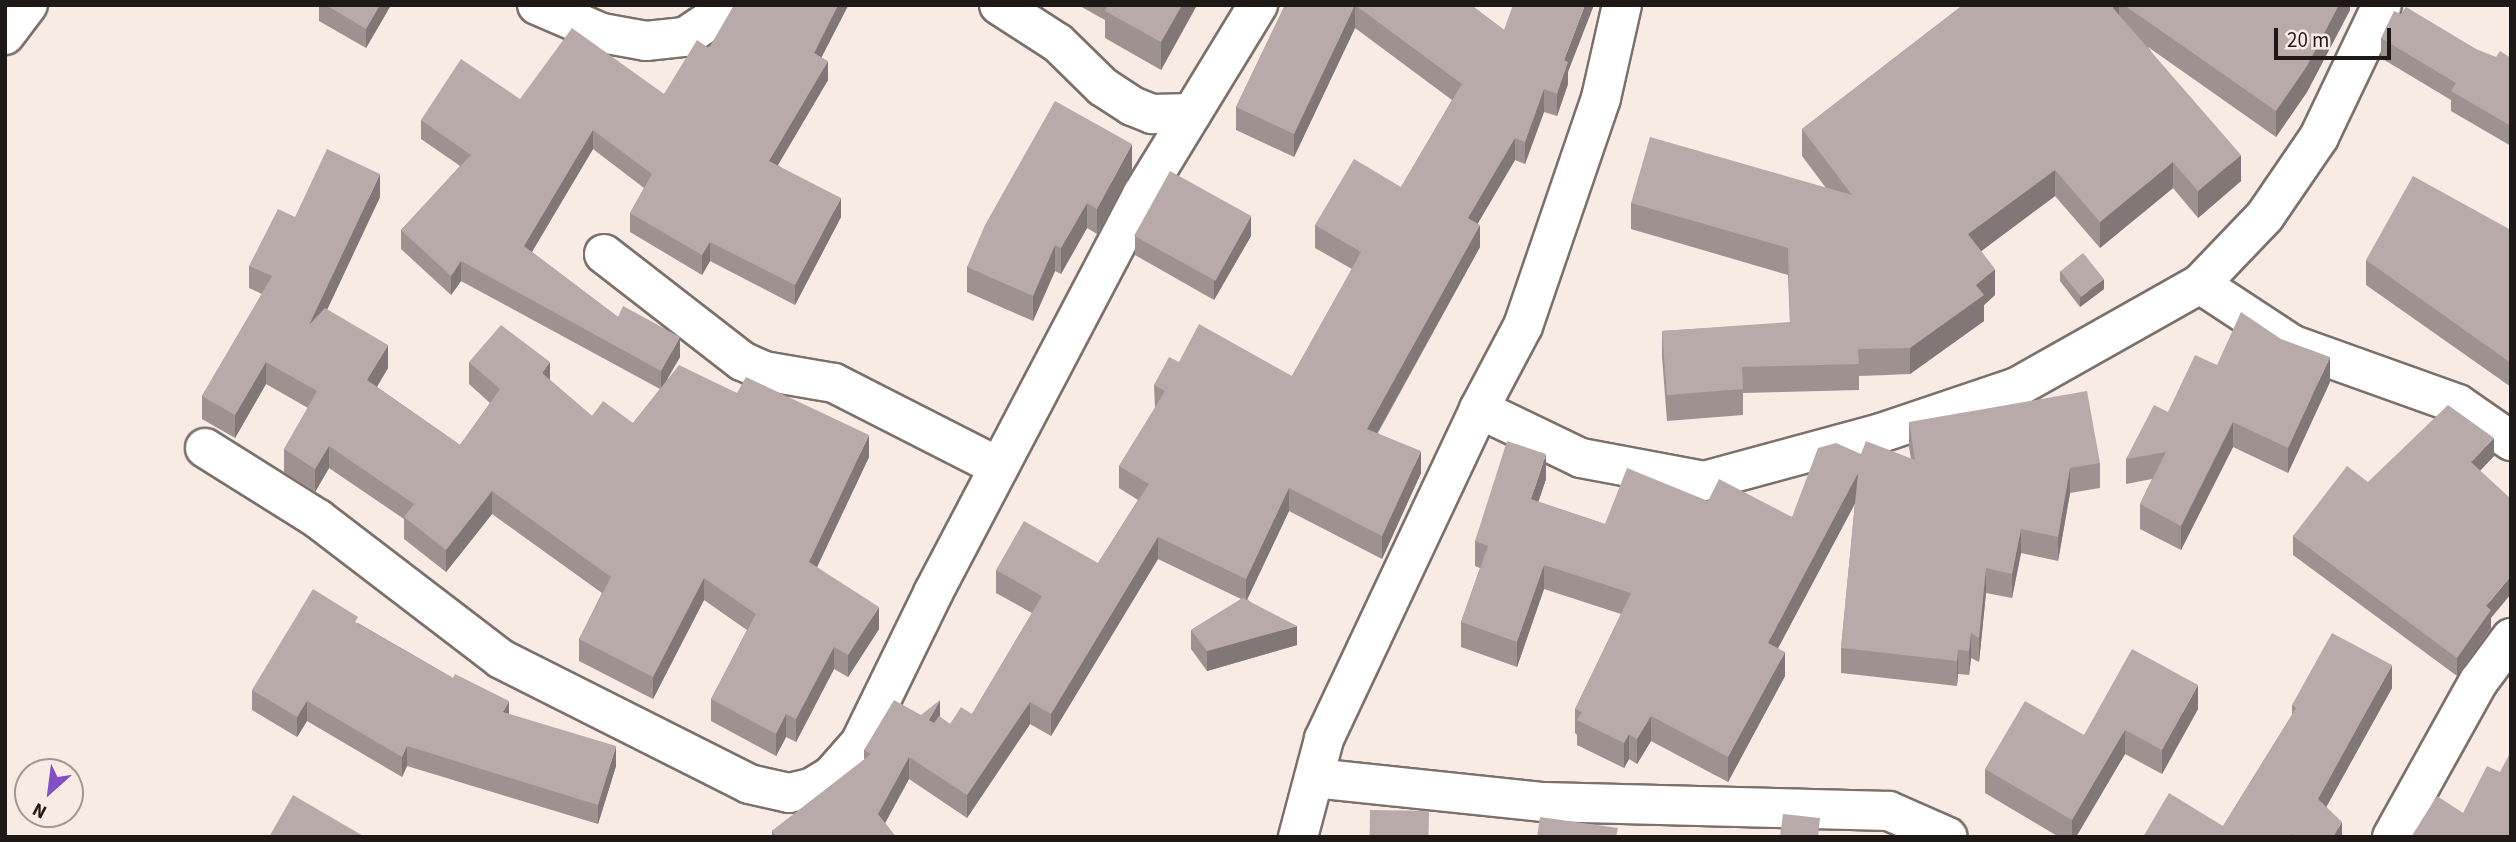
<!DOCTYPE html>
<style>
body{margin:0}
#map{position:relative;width:2516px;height:842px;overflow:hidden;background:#f8ebe4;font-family:"Source Sans 3",sans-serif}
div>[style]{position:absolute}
.roads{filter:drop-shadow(2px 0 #7c706a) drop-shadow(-2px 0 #7c706a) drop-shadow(0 2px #7c706a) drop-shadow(0 -2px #7c706a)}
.minor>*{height:38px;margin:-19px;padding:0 19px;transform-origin:19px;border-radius:19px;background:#fff}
.tertiary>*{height:38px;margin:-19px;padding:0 19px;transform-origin:19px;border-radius:19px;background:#fff}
.wall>*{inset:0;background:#9e9290}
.shaded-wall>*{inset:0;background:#817776}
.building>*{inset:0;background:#b8aaa8;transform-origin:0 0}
span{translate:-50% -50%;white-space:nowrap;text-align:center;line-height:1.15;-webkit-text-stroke:6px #f8ebe4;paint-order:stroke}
.frame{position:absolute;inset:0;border:7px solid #1e1917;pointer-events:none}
.north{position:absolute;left:14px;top:758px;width:70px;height:70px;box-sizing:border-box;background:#f8ebe4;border:2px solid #a19792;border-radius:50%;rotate:208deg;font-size:19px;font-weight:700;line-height:28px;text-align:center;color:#1e1917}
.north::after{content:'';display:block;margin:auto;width:24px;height:32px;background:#834fc7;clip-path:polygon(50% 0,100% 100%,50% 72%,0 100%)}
.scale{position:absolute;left:2274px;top:28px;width:117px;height:32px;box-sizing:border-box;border:4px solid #1e1917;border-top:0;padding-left:9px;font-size:21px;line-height:24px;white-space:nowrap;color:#1e1917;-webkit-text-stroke:5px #f8ebe4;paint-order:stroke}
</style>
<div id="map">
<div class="roads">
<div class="minor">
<i style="left:537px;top:5px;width:71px;rotate:23.3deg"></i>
<i style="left:602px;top:33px;width:45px;rotate:10.3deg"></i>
<i style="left:646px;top:41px;width:39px;rotate:-6deg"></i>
<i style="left:685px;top:37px;width:30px;rotate:-34deg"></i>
<i style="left:710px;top:20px;width:19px;rotate:-54deg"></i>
<i style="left:999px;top:5px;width:70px;rotate:32.8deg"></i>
<i style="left:1058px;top:43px;width:63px;rotate:44.4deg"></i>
<i style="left:1103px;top:87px;width:35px;rotate:33deg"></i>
<i style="left:1132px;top:106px;width:22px;rotate:22deg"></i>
<i style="left:1152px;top:114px;width:40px;rotate:-1.4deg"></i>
<i style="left:5px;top:35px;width:38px;rotate:-53deg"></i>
<i style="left:604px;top:254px;width:175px;rotate:37.8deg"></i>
<i style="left:742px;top:361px;width:24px;rotate:24deg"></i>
<i style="left:764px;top:371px;width:71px;rotate:9.7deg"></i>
<i style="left:834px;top:383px;width:185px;rotate:27deg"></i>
<i style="left:2200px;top:284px;width:111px;rotate:33.3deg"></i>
<i style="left:2293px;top:345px;width:175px;rotate:19.7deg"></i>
<i style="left:2458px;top:404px;width:65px;rotate:34.9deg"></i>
<i style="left:1479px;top:409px;width:113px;rotate:25.7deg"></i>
<i style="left:1581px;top:458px;width:125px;rotate:10.6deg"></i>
<i style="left:1704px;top:481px;width:183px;rotate:-15.2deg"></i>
<i style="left:1881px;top:433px;width:144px;rotate:-18.7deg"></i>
<i style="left:2017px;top:387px;width:210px;rotate:-29.4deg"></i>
<i style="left:2200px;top:284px;width:94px;rotate:-46.3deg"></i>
<i style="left:2265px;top:216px;width:96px;rotate:-55.6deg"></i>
<i style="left:2319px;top:137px;width:146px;rotate:-64.5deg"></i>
<i style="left:205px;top:448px;width:133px;rotate:32.1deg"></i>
<i style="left:318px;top:519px;width:230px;rotate:37.4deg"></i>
<i style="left:501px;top:659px;width:278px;rotate:26.7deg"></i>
<i style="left:749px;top:784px;width:41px;rotate:12.7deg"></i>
<i style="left:789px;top:793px;width:23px;rotate:-13deg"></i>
<i style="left:811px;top:788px;width:23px;rotate:-31deg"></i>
<i style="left:831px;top:776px;width:44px;rotate:-48.7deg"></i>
<i style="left:860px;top:743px;width:167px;rotate:-64deg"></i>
<i style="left:933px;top:593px;width:450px;rotate:-62.3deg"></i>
<i style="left:1142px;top:195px;width:223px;rotate:-58.6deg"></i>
<i style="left:1314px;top:778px;width:231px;rotate:6deg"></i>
<i style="left:1544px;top:802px;width:345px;rotate:1.5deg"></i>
<i style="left:1889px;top:811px;width:64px;rotate:23.8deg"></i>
<i style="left:2392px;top:837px;width:179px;rotate:-60.9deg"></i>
<i style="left:2479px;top:681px;width:54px;rotate:-53.3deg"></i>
</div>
<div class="tertiary">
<i style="left:1298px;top:837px;width:101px;rotate:-75.1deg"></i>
<i style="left:1324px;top:739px;width:365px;rotate:-64.8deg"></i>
<i style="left:1479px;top:409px;width:94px;rotate:-62.1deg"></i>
<i style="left:1523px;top:326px;width:241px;rotate:-71.1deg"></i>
<i style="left:1601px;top:98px;width:95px;rotate:-77.3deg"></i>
</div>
</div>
<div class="wall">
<i style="clip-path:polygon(319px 5px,391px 5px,366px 48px,319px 21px)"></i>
<i style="clip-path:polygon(848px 5px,821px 57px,828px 80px,778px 165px,841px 217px,795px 305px,710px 261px,702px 275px,630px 232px,630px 213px,644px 188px,593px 149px,532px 252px,618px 317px,680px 357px,667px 379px,737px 393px,869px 457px,817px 567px,879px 629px,848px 677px,834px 669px,796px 742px,786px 737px,776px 756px,711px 721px,711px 699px,747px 630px,704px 600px,653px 699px,579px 661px,579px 639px,602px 593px,492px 514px,446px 572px,404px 539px,404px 519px,329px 468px,315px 492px,284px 472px,284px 449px,308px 408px,266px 384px,235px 438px,202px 419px,202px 396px,262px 294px,249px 288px,249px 266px,295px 217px,380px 197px,327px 310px,388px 368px,377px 387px,460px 445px,490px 403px,469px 384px,469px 362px,550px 380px,592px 416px,633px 423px,660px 389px,461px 281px,451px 295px,401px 249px,401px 230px,460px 166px,421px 139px,421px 120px,520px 99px,664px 94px,709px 48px)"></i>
<i style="clip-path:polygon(1078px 5px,1197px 5px,1161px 70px,1105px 38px,1105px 20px)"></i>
<i style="clip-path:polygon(1285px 5px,1471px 5px,1504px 30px,1568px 72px,1568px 84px,1557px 116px,1544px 112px,1525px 164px,1515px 160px,1478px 223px,1480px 247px,1378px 433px,1421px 473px,1382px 559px,1289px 511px,1247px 599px,1297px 645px,1207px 671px,1191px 649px,1191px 630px,1241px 599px,1158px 559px,1051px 736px,1030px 724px,967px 818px,909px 779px,885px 823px,896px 837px,772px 837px,772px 831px,864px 760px,864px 750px,921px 715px,940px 717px,950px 724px,972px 714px,1032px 613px,996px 593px,996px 570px,1098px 563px,1138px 500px,1119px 488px,1119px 466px,1155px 408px,1154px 385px,1179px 362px,1292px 376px,1352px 269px,1315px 248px,1315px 225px,1401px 187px,1452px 100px,1355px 28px,1294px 157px,1236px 130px,1236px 107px)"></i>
<i style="clip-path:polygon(1963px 5px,2350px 5px,2350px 10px,2307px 92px,2276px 137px,2148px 47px,2241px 181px,2198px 218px,2173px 188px,2100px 248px,2055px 196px,1981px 251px,1995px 295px,1984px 305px,1984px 321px,1910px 374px,1859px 376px,1859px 390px,1743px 393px,1743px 415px,1667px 421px,1662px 357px,1662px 331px,1790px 323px,1788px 275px,1631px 229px,1631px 203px,1826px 188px,1802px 156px,1802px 129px)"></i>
<i style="clip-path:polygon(2381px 38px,2496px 57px,2511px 58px,2511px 146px,2451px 111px,2451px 100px,2381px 58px)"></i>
<i style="clip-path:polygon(1132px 170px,1097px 234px,1087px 228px,1061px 274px,1055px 271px,1033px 321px,967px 292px,967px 267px)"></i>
<i style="clip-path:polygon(2511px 230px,2511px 387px,2366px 285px,2366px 260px)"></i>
<i style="clip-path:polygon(1135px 236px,1251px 236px,1214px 300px,1135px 255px)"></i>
<i style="clip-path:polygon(2060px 271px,2104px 289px,2080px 307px,2060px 281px)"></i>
<i style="clip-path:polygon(2217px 365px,2330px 382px,2288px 473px,2233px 447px,2181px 550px,2140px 529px,2140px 504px,2152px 479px,2126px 484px,2126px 459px,2168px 412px)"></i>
<i style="clip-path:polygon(1909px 422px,2100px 463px,2100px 488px,2070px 493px,2058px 561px,2021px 553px,2012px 598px,1986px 593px,1979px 662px,1971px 658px,1969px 675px,1958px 674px,1957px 686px,1841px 673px,1841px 648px,1855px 503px,1778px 648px,1785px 676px,1728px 782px,1651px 741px,1637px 764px,1629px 759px,1624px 768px,1577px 745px,1577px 735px,1575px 733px,1575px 709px,1621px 614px,1544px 589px,1517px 667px,1461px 647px,1461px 622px,1480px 568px,1475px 566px,1475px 541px,1546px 479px,1538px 502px,1605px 524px,1708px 501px,1792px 517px,1861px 454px,1911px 459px,1909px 447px)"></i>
<i style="clip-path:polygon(2494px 456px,2480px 471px,2491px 628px,2457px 676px,2293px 555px,2293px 536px,2368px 482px)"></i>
<i style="clip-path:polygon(358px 623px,453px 678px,509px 714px,616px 766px,598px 824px,407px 766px,402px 777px,307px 721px,297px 737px,252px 710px,252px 690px)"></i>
<i style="clip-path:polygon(2392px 688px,2326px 807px,2342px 837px,2143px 837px,2223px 826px,2292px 715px,2292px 705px)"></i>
<i style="clip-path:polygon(2198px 709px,2162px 774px,2125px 754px,2076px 837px,2059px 837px,1985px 793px,1985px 769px,2084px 735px)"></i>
</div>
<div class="shaded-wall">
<i style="clip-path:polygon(380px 5px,391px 5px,366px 48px,366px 29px)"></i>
<i style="clip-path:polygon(838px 5px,848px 5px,848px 6px,814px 72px,814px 53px)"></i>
<i style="clip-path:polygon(1182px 5px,1197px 5px,1161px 70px,1161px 42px)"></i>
<i style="clip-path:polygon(1355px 5px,1355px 28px,1294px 157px,1294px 134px)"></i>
<i style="clip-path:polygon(1585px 5px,1594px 5px,1568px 72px,1568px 84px,1557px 116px,1557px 94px,1564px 60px)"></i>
<i style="clip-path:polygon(2115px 5px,2119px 5px,2119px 27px,2113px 8px)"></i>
<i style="clip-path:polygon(2339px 5px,2350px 5px,2350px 10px,2307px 92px,2276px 137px,2276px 111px)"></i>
<i style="clip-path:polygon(828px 61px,828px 80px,769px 180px,769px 161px)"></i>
<i style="clip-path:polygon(1544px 89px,1544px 112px,1525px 164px,1525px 142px)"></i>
<i style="clip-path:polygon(593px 130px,593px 149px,524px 265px,524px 246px)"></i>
<i style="clip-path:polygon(1515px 138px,1515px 160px,1468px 240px,1468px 218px)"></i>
<i style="clip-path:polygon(1132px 144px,1132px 170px,1097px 234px,1097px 209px)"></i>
<i style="clip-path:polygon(2241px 155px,2241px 181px,2198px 218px,2198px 191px)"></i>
<i style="clip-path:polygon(2173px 162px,2173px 188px,2100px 248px,2100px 222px)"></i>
<i style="clip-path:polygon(2055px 170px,2055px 196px,1968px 261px,1968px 234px)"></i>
<i style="clip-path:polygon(380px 174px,380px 197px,309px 348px,309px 325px)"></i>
<i style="clip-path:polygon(841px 198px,841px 217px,795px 305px,795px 285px)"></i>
<i style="clip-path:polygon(1087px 203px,1087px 228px,1061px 274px,1061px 248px)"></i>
<i style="clip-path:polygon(1251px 216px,1251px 236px,1214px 300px,1214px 281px)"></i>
<i style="clip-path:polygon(1480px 225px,1480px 247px,1367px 451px,1367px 429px)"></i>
<i style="clip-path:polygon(710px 242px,710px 261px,702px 275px,702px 255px)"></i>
<i style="clip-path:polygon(1055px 245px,1055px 271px,1033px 321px,1033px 296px)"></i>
<i style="clip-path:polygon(461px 261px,461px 281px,451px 295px,451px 276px)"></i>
<i style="clip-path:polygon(1995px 269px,1995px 295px,1984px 305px,1984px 321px,1910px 374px,1910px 348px,1976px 285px)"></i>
<i style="clip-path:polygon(2104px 279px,2104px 289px,2080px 307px,2080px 297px)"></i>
<i style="clip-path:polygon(680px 337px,680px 357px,661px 390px,661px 371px)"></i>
<i style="clip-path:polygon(388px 345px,388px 368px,367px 403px,367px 380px)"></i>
<i style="clip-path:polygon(2330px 357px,2330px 382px,2288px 473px,2288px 448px)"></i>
<i style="clip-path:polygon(266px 362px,266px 384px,235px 438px,235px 415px)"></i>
<i style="clip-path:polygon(550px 362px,550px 384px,542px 373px)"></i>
<i style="clip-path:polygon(2233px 422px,2233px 447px,2181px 550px,2181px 526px)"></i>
<i style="clip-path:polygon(869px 435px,869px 457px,809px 584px,809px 562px)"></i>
<i style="clip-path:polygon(2494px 438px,2494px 456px,2471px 480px,2471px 462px)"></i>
<i style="clip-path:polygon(329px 446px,329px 468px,315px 492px,315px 469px)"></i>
<i style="clip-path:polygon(1421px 451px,1421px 473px,1382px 559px,1382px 536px)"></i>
<i style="clip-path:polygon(1546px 454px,1546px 479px,1531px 524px,1531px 499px)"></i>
<i style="clip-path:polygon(2070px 468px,2070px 493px,2058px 561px,2058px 537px)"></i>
<i style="clip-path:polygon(1858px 473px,1858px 498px,1768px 667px,1768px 643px)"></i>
<i style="clip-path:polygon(1289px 488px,1289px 511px,1246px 602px,1246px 579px)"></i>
<i style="clip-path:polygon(492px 491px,492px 514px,446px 572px,446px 550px)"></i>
<i style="clip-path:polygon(2021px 529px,2021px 553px,2012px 598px,2012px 574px)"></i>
<i style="clip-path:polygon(1158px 537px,1158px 559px,1051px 736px,1051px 714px)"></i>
<i style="clip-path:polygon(1544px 565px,1544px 589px,1517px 667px,1517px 642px)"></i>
<i style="clip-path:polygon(1986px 568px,1986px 593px,1979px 662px,1979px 638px)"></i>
<i style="clip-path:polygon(2511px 576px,2511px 594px,2491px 618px,2491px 628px,2457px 676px,2457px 658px,2486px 606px)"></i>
<i style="clip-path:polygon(704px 578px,704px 600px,653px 699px,653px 677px)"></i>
<i style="clip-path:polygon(879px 607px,879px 629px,848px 677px,848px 655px)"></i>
<i style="clip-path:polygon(1297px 626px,1297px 645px,1207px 671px,1207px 651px)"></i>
<i style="clip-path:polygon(1971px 633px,1971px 658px,1969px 675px,1969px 651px)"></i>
<i style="clip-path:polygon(834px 647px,834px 669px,796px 742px,796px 719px)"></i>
<i style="clip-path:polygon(1958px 650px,1958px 674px,1957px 686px,1957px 661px)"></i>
<i style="clip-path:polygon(1785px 652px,1785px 676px,1728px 782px,1728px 757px)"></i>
<i style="clip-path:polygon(2392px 665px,2392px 688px,2318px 822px,2318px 799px)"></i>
<i style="clip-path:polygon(2198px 685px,2198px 709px,2162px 774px,2162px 750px)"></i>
<i style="clip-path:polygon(940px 700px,940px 723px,929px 742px,929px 720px)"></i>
<i style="clip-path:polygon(307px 701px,307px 721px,297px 737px,297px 717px)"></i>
<i style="clip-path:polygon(509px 701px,509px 721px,503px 712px)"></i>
<i style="clip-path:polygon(1030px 702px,1030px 724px,967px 818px,967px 795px)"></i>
<i style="clip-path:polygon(786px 714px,786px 737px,776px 756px,776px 734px)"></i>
<i style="clip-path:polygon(1651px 716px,1651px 741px,1637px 764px,1637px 739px)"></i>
<i style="clip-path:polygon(2125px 730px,2125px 754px,2076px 837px,2072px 837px,2072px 820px)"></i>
<i style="clip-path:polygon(1629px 734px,1629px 759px,1624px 768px,1624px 743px)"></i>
<i style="clip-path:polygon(407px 746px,407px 766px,402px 777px,402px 757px)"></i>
<i style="clip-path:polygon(616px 746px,616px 766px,598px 824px,598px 805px)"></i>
<i style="clip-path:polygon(909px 757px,909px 779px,878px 836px,878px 814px)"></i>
<i style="clip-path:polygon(2342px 822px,2342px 837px,2333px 837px)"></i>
</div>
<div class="building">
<i style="clip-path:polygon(326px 5px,380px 5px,366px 29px)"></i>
<i style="clip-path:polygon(734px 5px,838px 5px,814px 53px,828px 61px,769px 161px,841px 198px,795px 285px,710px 242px,702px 255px,630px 213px,652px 174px,593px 130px,524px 246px,618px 317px,623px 306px,680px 337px,661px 371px,461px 261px,451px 276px,401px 230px,471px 155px,421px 120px,461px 59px,520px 99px,572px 28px,664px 94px,697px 40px,709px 48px)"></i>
<i style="clip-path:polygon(1108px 5px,1182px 5px,1161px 42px,1105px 11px)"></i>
<i style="clip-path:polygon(1285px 5px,1355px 5px,1294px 134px,1236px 107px)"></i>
<i style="clip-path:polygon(1355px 5px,1471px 5px,1504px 30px,1513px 5px,1585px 5px,1564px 60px,1568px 62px,1557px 94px,1544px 89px,1525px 142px,1515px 138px,1468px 218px,1480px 225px,1367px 429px,1421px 451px,1382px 536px,1289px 488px,1246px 579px,1158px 537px,1051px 714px,1030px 702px,967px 795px,909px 757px,878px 814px,896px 837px,776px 837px,772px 831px,871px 754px,864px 750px,894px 700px,921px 715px,940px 700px,929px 720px,934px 723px,939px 716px,950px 724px,961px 707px,972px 714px,1042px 596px,996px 570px,1024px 521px,1098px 563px,1149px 484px,1119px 466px,1165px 391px,1154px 385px,1169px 357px,1179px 362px,1199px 324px,1292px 376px,1361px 252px,1315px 225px,1354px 159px,1401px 187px,1462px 84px)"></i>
<i style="clip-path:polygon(1963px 5px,2115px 5px,2113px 8px,2241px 155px,2198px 191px,2173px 162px,2100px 222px,2055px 170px,1968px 234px,1995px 269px,1976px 285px,1984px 295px,1910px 348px,1858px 349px,1859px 364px,1742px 367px,1743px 389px,1667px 395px,1662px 331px,1790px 322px,1788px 248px,1631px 203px,1650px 137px,1852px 195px,1802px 129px)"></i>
<i style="clip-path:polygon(2124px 5px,2339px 5px,2307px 66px,2276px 111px)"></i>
<i style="clip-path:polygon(2406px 7px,2476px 49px,2496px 57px,2500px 51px,2511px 58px,2511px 126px,2451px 91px,2456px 83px,2381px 38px,2394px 11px,2401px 14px)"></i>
<i style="clip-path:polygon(1055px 101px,1132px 144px,1097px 209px,1087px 203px,1061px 248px,1055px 245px,1033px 296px,967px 267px,985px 225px)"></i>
<i style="clip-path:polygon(327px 149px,380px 174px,309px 325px,325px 308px,388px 345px,367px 380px,460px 445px,500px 389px,469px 362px,501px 325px,550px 362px,542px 373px,592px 416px,603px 401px,633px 423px,679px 365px,737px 393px,746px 377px,869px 435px,809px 562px,879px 607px,848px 655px,834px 647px,796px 719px,786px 714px,776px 734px,711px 699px,756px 614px,704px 578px,653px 677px,579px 639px,611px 577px,492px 491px,446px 550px,404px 517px,414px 504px,329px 446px,315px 469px,284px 449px,317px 391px,266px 362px,235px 415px,202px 396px,272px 276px,249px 266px,278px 209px,295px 217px)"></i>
<i style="left:1170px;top:171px;width:93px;height:74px;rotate:29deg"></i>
<i style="clip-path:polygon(2413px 176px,2511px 230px,2511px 363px,2366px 260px)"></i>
<i style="left:2083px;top:253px;width:33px;height:29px;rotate:51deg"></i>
<i style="clip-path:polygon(2241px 312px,2281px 339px,2330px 357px,2288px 448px,2233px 422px,2181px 526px,2140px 504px,2166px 452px,2126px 459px,2154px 405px,2168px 412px,2195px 355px,2217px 365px)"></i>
<i style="clip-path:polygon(2087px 391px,2100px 463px,2070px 468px,2058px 537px,2021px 529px,2012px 574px,1986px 568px,1979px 638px,1971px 633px,1969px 651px,1958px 650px,1957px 661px,1841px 648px,1858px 473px,1768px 643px,1785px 652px,1728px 757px,1651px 716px,1637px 739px,1629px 734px,1624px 743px,1577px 720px,1582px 712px,1575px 709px,1631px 593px,1544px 565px,1517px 642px,1461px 622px,1488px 546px,1475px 541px,1507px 441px,1546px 454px,1531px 499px,1605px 524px,1627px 468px,1708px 501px,1719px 479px,1792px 517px,1818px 448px,1836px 443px,1861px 454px,1866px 441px,1915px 460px,1909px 422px)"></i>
<i style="clip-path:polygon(2448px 405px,2494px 438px,2471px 462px,2511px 499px,2511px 576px,2486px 606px,2491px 610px,2457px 658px,2293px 536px,2347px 466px,2368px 482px)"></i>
<i style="clip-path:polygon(313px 589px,358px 617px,355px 622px,453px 678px,455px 674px,509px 701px,503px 712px,616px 746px,598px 805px,407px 746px,402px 757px,307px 701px,297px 717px,252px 690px)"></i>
<i style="clip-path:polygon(1243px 598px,1297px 626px,1207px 651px,1191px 630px)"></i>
<i style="clip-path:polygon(2332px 633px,2392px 665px,2318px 799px,2342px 822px,2333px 837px,2297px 837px,2292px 834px,2291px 837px,2143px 837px,2169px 793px,2223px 826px,2296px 708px,2292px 705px)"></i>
<i style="clip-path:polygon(2132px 649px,2198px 685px,2162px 750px,2125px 730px,2072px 820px,1985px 769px,2025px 701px,2084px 735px)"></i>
<i style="clip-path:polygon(2511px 751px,2511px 837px,2411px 837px,2437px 796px,2463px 813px,2487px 766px,2500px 772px)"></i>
<i style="clip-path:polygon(293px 795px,365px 837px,269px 837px)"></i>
<i style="left:1370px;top:810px;width:59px;height:27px;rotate:1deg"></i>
<i style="clip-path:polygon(1783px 814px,1820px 818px,1818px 837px,1780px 837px)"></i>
<i style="clip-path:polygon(1540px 817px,1618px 828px,1616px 837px,1537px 837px)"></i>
</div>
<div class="frame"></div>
<div class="north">N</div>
<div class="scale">20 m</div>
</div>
